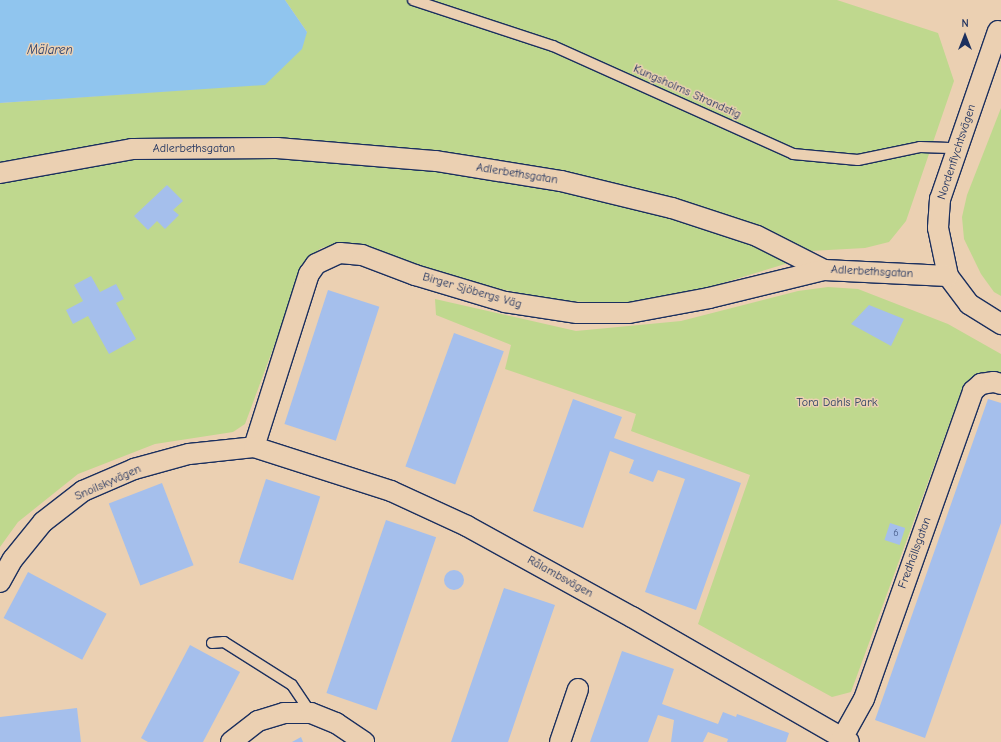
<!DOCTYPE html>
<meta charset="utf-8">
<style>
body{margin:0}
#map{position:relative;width:1001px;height:742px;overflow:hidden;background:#ebd0b2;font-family:"Comic Neue",sans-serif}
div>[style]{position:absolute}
.green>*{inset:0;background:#bfd88e}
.water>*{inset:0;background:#90c5ee}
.building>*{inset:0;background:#a5bfec;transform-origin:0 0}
.round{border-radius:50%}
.roads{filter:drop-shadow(1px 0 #1b2f5e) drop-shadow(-1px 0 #1b2f5e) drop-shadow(0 1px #1b2f5e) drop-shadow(0 -1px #1b2f5e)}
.service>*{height:10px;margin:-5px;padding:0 5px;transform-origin:5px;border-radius:5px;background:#ebd0b2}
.minor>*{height:20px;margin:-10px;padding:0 10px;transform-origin:10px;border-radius:10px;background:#ebd0b2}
span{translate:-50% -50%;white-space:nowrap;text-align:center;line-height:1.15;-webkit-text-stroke:3px #ebd0b2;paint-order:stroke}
.number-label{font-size:10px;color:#3e5382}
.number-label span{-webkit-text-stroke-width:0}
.street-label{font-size:12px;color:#1b2f5e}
.park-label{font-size:12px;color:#2b4063}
.water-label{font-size:13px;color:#273e6c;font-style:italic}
.north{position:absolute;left:945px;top:16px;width:40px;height:40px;-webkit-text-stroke:3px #ebd0b2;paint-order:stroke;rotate:0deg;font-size:11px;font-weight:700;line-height:16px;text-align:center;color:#1b2f5e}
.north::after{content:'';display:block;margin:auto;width:14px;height:18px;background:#1b2f5e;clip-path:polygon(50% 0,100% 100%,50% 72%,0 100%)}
</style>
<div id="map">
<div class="green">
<i style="clip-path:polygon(285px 0,837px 0,938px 33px,954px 81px,906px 221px,889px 242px,865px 248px,810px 251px,785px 264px,703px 289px,628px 303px,556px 301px,455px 279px,361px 244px,342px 243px,321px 248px,306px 260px,245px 424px,233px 432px,155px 444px,78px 474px,18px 522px,0 547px,0 103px,265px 84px,307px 32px)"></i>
<i style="clip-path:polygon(1001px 108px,1001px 296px,994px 292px,981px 274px,964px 239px,962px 217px,967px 195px)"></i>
<i style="clip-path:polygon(828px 287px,858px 289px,948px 324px,1001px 354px,1001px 377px,976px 375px,964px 384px,851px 692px,832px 697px,698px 624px,750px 475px,631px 431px,636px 414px,505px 369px,511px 345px,436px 315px,435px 299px,576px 331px,681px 321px,798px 291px)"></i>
</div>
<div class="water">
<i style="clip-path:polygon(0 0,285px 0,307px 32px,302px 49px,265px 85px,0 103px)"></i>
</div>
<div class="building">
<i style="clip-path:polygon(167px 185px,183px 201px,173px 210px,179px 215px,165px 229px,157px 221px,148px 230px,134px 216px)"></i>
<i style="clip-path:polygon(91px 276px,100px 292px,116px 284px,124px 299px,116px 303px,136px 339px,109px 354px,88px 316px,73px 324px,66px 310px,83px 301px,74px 285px)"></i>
<i style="left:328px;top:290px;width:54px;height:141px;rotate:18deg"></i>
<i style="clip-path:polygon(869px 305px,904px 319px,891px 346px,851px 324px)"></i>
<i style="left:454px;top:333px;width:53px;height:142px;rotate:20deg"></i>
<i style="clip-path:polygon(573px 399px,622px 417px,614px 438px,741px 483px,696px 610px,645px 592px,685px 479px,658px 470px,653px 482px,629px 473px,634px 460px,610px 451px,583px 528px,533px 511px)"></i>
<i style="clip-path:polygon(988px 399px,1001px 403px,1001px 523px,925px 738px,875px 720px)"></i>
<i style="left:266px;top:479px;width:57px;height:88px;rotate:18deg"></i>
<i style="left:162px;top:483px;width:88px;height:57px;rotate:69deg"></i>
<i style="left:386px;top:520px;width:53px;height:183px;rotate:19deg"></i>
<i style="left:890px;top:523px;width:16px;height:18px;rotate:18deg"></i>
<i class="round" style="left:444px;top:570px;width:20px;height:20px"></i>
<i style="left:28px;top:572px;width:89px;height:52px;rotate:28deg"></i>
<i style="clip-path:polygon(504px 588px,555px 605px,525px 692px,508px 742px,451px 742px)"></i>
<i style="clip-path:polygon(190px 645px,240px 672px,203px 742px,148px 742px,141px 738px)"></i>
<i style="clip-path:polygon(622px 651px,674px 669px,662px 704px,718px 724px,723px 712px,736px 717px,737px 714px,789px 733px,786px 742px,727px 742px,728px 739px,708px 732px,703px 742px,671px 742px,674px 720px,658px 715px,648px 742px,590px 742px)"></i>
<i style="clip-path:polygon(77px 708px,81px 742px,0 742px,0 717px)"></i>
<i style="clip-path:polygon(301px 737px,303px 742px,292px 742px)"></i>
</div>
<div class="roads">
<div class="service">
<i style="left:413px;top:0;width:147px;rotate:18.2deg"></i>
<i style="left:553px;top:46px;width:263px;rotate:24.2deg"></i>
<i style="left:793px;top:154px;width:65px;rotate:5.3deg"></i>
<i style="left:858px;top:160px;width:63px;rotate:-11.8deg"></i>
<i style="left:920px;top:147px;width:37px;rotate:2deg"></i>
<i style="left:212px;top:643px;width:12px;rotate:-5deg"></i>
<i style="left:224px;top:642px;width:80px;rotate:32.3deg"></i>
<i style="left:292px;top:685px;width:34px;rotate:56deg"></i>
</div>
<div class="minor">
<i style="left:998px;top:31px;width:178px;rotate:109deg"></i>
<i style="left:940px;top:199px;width:29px;rotate:94deg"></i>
<i style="left:938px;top:228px;width:49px;rotate:78.2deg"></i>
<i style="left:948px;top:276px;width:35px;rotate:53deg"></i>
<i style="left:969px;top:304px;width:38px;rotate:32deg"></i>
<i style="left:0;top:173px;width:134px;rotate:-10.3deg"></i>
<i style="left:132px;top:149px;width:145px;rotate:-0.4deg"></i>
<i style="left:277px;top:148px;width:160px;rotate:4.7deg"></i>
<i style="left:436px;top:161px;width:127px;rotate:9.1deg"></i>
<i style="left:561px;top:181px;width:114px;rotate:13.7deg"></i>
<i style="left:672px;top:208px;width:89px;rotate:18.2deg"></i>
<i style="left:757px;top:236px;width:75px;rotate:26.9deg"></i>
<i style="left:824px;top:270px;width:124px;rotate:2.8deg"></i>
<i style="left:254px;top:447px;width:182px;rotate:-72.4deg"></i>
<i style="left:309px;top:274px;width:12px;rotate:-55deg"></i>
<i style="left:316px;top:264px;width:26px;rotate:-25deg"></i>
<i style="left:340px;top:253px;width:22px;rotate:5deg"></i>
<i style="left:362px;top:255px;width:57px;rotate:20.7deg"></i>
<i style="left:415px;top:275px;width:94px;rotate:16.7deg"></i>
<i style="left:505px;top:302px;width:73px;rotate:8.7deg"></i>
<i style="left:577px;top:313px;width:52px"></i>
<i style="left:629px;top:313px;width:81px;rotate:-10.6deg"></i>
<i style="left:709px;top:298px;width:118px;rotate:-13.7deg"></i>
<i style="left:0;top:582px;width:26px;rotate:-61deg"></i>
<i style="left:13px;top:559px;width:48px;rotate:-51deg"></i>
<i style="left:43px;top:522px;width:51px;rotate:-37.8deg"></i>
<i style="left:83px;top:491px;width:56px;rotate:-23.3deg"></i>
<i style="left:134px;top:469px;width:57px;rotate:-15.3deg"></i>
<i style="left:189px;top:454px;width:65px;rotate:-6.1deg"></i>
<i style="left:254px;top:447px;width:144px;rotate:17.8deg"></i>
<i style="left:391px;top:491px;width:84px;rotate:24.7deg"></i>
<i style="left:467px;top:526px;width:188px;rotate:28.9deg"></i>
<i style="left:632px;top:617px;width:250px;rotate:29.9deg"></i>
<i style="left:231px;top:742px;width:34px;rotate:-38deg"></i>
<i style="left:258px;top:721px;width:27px;rotate:-17deg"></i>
<i style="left:284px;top:713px;width:27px"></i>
<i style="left:311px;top:713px;width:27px;rotate:22deg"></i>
<i style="left:336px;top:723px;width:34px;rotate:34deg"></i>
<i style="left:560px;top:742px;width:56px;rotate:-71.2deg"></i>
<i style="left:840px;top:742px;width:49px;rotate:-60.8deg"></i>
<i style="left:864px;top:699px;width:327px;rotate:-70.5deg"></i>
<i style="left:973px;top:391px;width:11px;rotate:-41deg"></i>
<i style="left:981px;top:384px;width:13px;rotate:-9deg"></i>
<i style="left:994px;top:382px;width:7px;rotate:16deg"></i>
</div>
</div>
<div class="number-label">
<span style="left:896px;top:534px">6</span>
</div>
<div class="street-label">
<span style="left:687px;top:92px;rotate:24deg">Kungsholms Strandstig</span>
<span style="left:194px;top:149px">Adlerbethsgatan</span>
<span style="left:957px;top:152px;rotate:-72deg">Nordenflychtsvägen</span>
<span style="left:517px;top:174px;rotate:9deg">Adlerbethsgatan</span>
<span style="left:872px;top:272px;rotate:3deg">Adlerbethsgatan</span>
<span style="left:472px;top:291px;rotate:16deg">Birger Sjöbergs Väg</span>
<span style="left:108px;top:483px;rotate:-24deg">Snoilskyvägen</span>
<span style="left:915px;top:553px;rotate:-70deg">Fredhällsgatan</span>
<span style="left:560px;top:577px;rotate:29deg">Rålambsvägen</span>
</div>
<div class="park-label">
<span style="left:837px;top:403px">Tora Dahls Park</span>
</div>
<div class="water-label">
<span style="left:50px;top:50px">Mälaren</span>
</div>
<div class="north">N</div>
</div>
